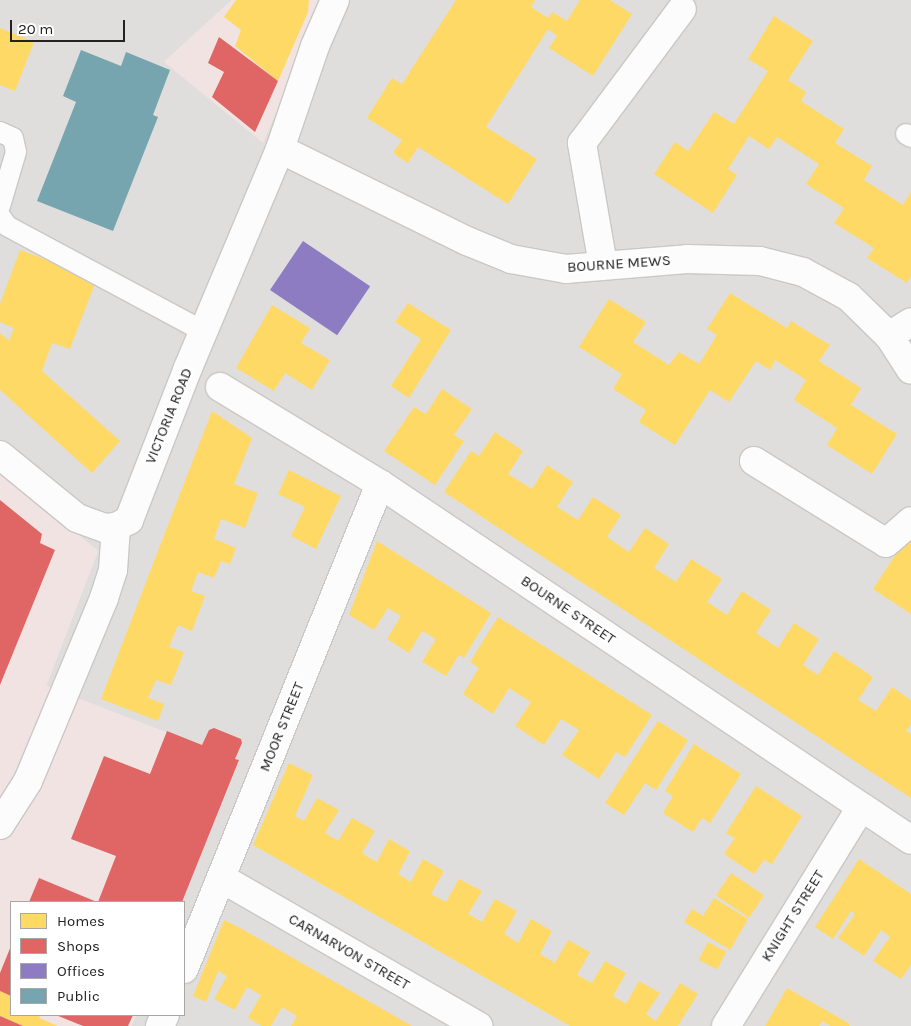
<!DOCTYPE html>
<style>
body{margin:0}
#map{position:relative;width:911px;height:1026px;overflow:hidden;background:#f0eeeb;font-family:Karla,sans-serif}
div>[style]{position:absolute}
.residential>*{inset:0;background:#dfdedc}
.commercial>*{inset:0;background:#f1e3e1}
.homes>*{inset:0;background:#ffd966;transform-origin:0 0}
.shops>*{inset:0;background:#e06666}
.offices>*{inset:0;background:#8e7cc3;transform-origin:0 0}
.public>*{inset:0;background:#76a5af}
.roads{filter:drop-shadow(1px 0 #c9c8c7) drop-shadow(-1px 0 #c9c8c7) drop-shadow(0 1px #c9c8c7) drop-shadow(0 -1px #c9c8c7)}
.service>*{height:20px;margin:-10px;padding:0 10px;transform-origin:10px;border-radius:10px;background:#fdfcfc}
.minor>*{height:28px;margin:-14px;padding:0 14px;transform-origin:14px;border-radius:14px;background:#fdfcfc}
.tertiary>*{height:28px;margin:-14px;padding:0 14px;transform-origin:14px;border-radius:14px;background:#fdfcfc}
span{translate:-50% -50%;white-space:nowrap;text-align:center;line-height:1.15;-webkit-text-stroke:5px #fff;paint-order:stroke}
.street-label{font-size:15px;color:#222}
.legend{position:absolute;left:10px;top:901px;width:175px;height:115px;box-sizing:border-box;background:#fff;border:1px solid #a7a7a7;margin:0;padding:6px 9px;list-style:none;font-size:15px;color:#222}
.legend li{display:flex;align-items:center;gap:10px;height:25px}
.legend b{width:25px;border:1px solid #a7a7a7}
.scale{position:absolute;left:10px;top:20px;width:115px;height:22px;box-sizing:border-box;border:2px solid #222;border-top:0;padding-left:6px;font-size:15px;line-height:18px;white-space:nowrap;color:#222;-webkit-text-stroke:4px #fff;paint-order:stroke}
</style>
<div id="map">
<div class="residential">
<i style="clip-path:polygon(0 0,232px 0,164px 62px,325px 0,911px 0,911px 1026px,131px 1026px,136px 1015px,184px 1015px,182px 902px,239px 761px,46px 686px,98px 551px,0 472px)"></i>
</div>
<div class="commercial">
<i style="clip-path:polygon(232px 0,325px 0,263px 143px,164px 62px)"></i>
<i style="clip-path:polygon(0 472px,98px 551px,46px 686px,239px 760px,182px 902px,11px 902px,11px 1015px,136px 1015px,131px 1026px,0 1026px)"></i>
</div>
<div class="homes">
<i style="clip-path:polygon(236px 0,309px 0,308px 12px,278px 81px,235px 46px,241px 30px,224px 17px)"></i>
<i style="clip-path:polygon(456px 0,535px 0,531px 7px,548px 18px,552px 12px,567px 21px,580px 0,610px 0,632px 14px,593px 76px,549px 48px,557px 36px,548px 29px,486px 127px,537px 159px,508px 204px,418px 147px,408px 163px,393px 153px,402px 140px,367px 118px,392px 78px,402px 84px)"></i>
<i style="clip-path:polygon(774px 16px,813px 41px,788px 80px,806px 92px,801px 101px,844px 129px,835px 143px,872px 166px,864px 180px,903px 205px,911px 192px,911px 276px,907px 283px,867px 258px,874px 248px,834px 223px,844px 208px,806px 184px,819px 164px,777px 137px,769px 149px,749px 136px,728px 169px,737px 175px,713px 213px,654px 174px,675px 142px,688px 151px,714px 112px,734px 124px,768px 71px,748px 59px)"></i>
<i style="clip-path:polygon(0 28px,34px 42px,15px 91px,0 85px)"></i>
<i style="clip-path:polygon(20px 250px,97px 278px,70px 349px,52px 343px,42px 371px,120px 441px,92px 473px,0 390px,0 333px,9px 341px,14px 328px,0 322px,0 304px)"></i>
<i style="clip-path:polygon(730px 293px,787px 328px,791px 321px,830px 345px,819px 361px,861px 388px,851px 405px,897px 434px,872px 474px,827px 445px,837px 428px,794px 400px,806px 380px,775px 360px,770px 370px,756px 361px,729px 402px,710px 390px,675px 445px,639px 422px,646px 410px,613px 389px,622px 374px,579px 347px,609px 299px,646px 322px,633px 342px,669px 365px,679px 352px,699px 364px,717px 335px,707px 329px)"></i>
<i style="clip-path:polygon(408px 303px,451px 330px,409px 398px,391px 386px,421px 339px,395px 322px)"></i>
<i style="clip-path:polygon(272px 305px,310px 328px,301px 343px,330px 360px,312px 390px,285px 373px,274px 391px,236px 368px)"></i>
<i style="clip-path:polygon(442px 389px,472px 409px,454px 435px,464px 441px,435px 485px,384px 451px,414px 407px,426px 414px)"></i>
<i style="clip-path:polygon(212px 411px,252px 438px,234px 484px,258px 493px,245px 528px,221px 519px,214px 539px,236px 548px,230px 564px,221px 561px,214px 578px,198px 572px,191px 591px,205px 596px,192px 631px,178px 625px,169px 647px,184px 652px,171px 685px,156px 680px,148px 698px,164px 704px,158px 721px,101px 699px)"></i>
<i style="clip-path:polygon(495px 432px,523px 451px,508px 474px,532px 489px,547px 465px,573px 482px,557px 507px,578px 520px,593px 497px,621px 515px,607px 537px,629px 552px,645px 528px,669px 544px,654px 568px,676px 582px,691px 559px,722px 579px,707px 602px,727px 615px,742px 591px,771px 610px,756px 633px,778px 648px,794px 623px,819px 639px,803px 665px,818px 675px,834px 651px,873px 677px,858px 700px,876px 711px,892px 687px,911px 700px,911px 724px,906px 731px,911px 734px,911px 798px,444px 492px,471px 451px,479px 456px)"></i>
<i style="clip-path:polygon(289px 470px,341px 496px,316px 549px,291px 536px,305px 507px,278px 494px)"></i>
<i style="clip-path:polygon(906px 539px,911px 542px,911px 614px,873px 589px)"></i>
<i style="clip-path:polygon(377px 541px,491px 613px,464px 658px,459px 655px,446px 676px,422px 662px,436px 639px,422px 631px,409px 653px,387px 639px,401px 616px,388px 608px,374px 630px,349px 615px)"></i>
<i style="clip-path:polygon(498px 617px,652px 715px,625px 757px,616px 752px,599px 779px,562px 755px,579px 730px,561px 719px,544px 745px,515px 726px,531px 702px,509px 688px,493px 714px,463px 694px,479px 668px,470px 662px)"></i>
<i style="clip-path:polygon(658px 721px,688px 740px,656px 790px,645px 783px,624px 815px,605px 803px)"></i>
<i style="clip-path:polygon(694px 744px,741px 774px,710px 823px,702px 818px,693px 832px,663px 813px,673px 796px,665px 791px)"></i>
<i style="clip-path:polygon(289px 763px,313px 775px,295px 816px,304px 821px,317px 798px,339px 810px,325px 833px,338px 841px,352px 818px,375px 831px,362px 853px,368px 857px,377px 862px,389px 839px,410px 851px,398px 874px,411px 882px,423px 859px,444px 871px,431px 894px,446px 902px,459px 879px,482px 891px,468px 914px,482px 922px,495px 899px,517px 911px,504px 934px,518px 943px,531px 919px,552px 931px,540px 954px,555px 963px,568px 940px,590px 952px,577px 975px,592px 983px,605px 961px,626px 973px,613px 996px,626px 1004px,639px 981px,660px 993px,646px 1014px,656px 1021px,680px 983px,698px 994px,678px 1026px,570px 1026px,253px 845px)"></i>
<i style="clip-path:polygon(756px 786px,802px 816px,772px 864px,764px 860px,754px 874px,724px 854px,735px 838px,726px 833px)"></i>
<i style="clip-path:polygon(859px 859px,911px 894px,911px 965px,901px 979px,873px 961px,890px 937px,881px 930px,864px 956px,838px 938px,855px 914px,851px 911px,833px 939px,815px 927px)"></i>
<i style="left:731px;top:873px;width:40px;height:27px;rotate:34deg"></i>
<i style="clip-path:polygon(714px 898px,748px 919px,730px 950px,684px 922px,692px 909px,703px 916px)"></i>
<i style="clip-path:polygon(224px 920px,242px 929px,412px 1026px,291px 1026px,297px 1016px,282px 1007px,271px 1026px,262px 1026px,248px 1018px,261px 995px,247px 987px,235px 1010px,214px 999px,227px 976px,218px 971px,206px 1002px,193px 996px)"></i>
<i style="left:708px;top:942px;width:21px;height:20px;rotate:28deg"></i>
<i style="clip-path:polygon(787px 988px,850px 1024px,849px 1026px,830px 1026px,822px 1021px,819px 1026px,765px 1026px)"></i>
<i style="clip-path:polygon(0 991px,11px 996px,11px 1015px,41px 1015px,39px 1018px,58px 1026px,23px 1026px,0 1016px)"></i>
</div>
<div class="shops">
<i style="clip-path:polygon(219px 37px,278px 81px,255px 132px,212px 97px,224px 72px,208px 63px)"></i>
<i style="clip-path:polygon(0 500px,42px 534px,40px 543px,55px 550px,0 685px)"></i>
<i style="clip-path:polygon(214px 728px,241px 739px,242px 743px,235px 759px,239px 760px,182px 902px,98px 902px,116px 856px,71px 839px,104px 756px,150px 774px,167px 731px,202px 745px,209px 730px)"></i>
<i style="clip-path:polygon(39px 878px,97px 902px,29px 902px)"></i>
<i style="clip-path:polygon(11px 946px,11px 996px,0 991px,0 973px)"></i>
<i style="clip-path:polygon(56px 1015px,133px 1015px,128px 1026px,83px 1026px)"></i>
<i style="clip-path:polygon(0 1016px,23px 1026px,0 1026px)"></i>
</div>
<div class="offices">
<i style="left:303px;top:241px;width:81px;height:59px;rotate:34deg"></i>
</div>
<div class="public">
<i style="clip-path:polygon(81px 50px,121px 66px,126px 52px,170px 70px,153px 115px,158px 117px,113px 231px,37px 201px,76px 102px,63px 96px)"></i>
</div>
<div class="roads">
<div class="service">
<i style="left:0;top:132px;width:14px;rotate:25deg"></i>
<i style="left:13px;top:138px;width:14px;rotate:78deg"></i>
<i style="left:16px;top:152px;width:56px;rotate:106.5deg"></i>
<i style="left:906px;top:134px;width:6px;rotate:31deg"></i>
<i style="left:0;top:216px;width:12px;rotate:55deg"></i>
<i style="left:7px;top:226px;width:222px;rotate:28.2deg"></i>
</div>
<div class="minor">
<i style="left:280px;top:149px;width:208px;rotate:26.2deg"></i>
<i style="left:467px;top:241px;width:48px;rotate:22.2deg"></i>
<i style="left:511px;top:259px;width:56px;rotate:10.3deg"></i>
<i style="left:566px;top:269px;width:121px;rotate:-4.7deg"></i>
<i style="left:687px;top:259px;width:73px;rotate:1.6deg"></i>
<i style="left:760px;top:261px;width:44px;rotate:14.3deg"></i>
<i style="left:803px;top:272px;width:52px;rotate:28.5deg"></i>
<i style="left:849px;top:297px;width:56px;rotate:44.3deg"></i>
<i style="left:889px;top:336px;width:40px;rotate:57.1deg"></i>
<i style="left:603px;top:265px;width:124px;rotate:-99.8deg"></i>
<i style="left:582px;top:143px;width:167px;rotate:-53.3deg"></i>
<i style="left:889px;top:336px;width:26px;rotate:-32deg"></i>
<i style="left:220px;top:387px;width:187px;rotate:31.2deg"></i>
<i style="left:380px;top:484px;width:639px;rotate:33.84deg"></i>
<i style="left:0;top:455px;width:99px;rotate:39.3deg"></i>
<i style="left:77px;top:518px;width:30px;rotate:20deg"></i>
<i style="left:105px;top:528px;width:11px;rotate:-5deg"></i>
<i style="left:754px;top:461px;width:155px;rotate:31.8deg"></i>
<i style="left:886px;top:543px;width:33px;rotate:-41deg"></i>
<i style="left:221px;top:878px;width:297px;rotate:29.9deg"></i>
<i style="left:184px;top:969px;width:523px;rotate:-68deg"></i>
<i style="left:160px;top:1026px;width:12px;rotate:-66deg"></i>
<i style="left:726px;top:1026px;width:257px;rotate:-58.3deg"></i>
</div>
<div class="tertiary">
<i style="left:0;top:825px;width:52px;rotate:-57.5deg"></i>
<i style="left:28px;top:781px;width:198px;rotate:-67.4deg"></i>
<i style="left:104px;top:598px;width:29px;rotate:-72deg"></i>
<i style="left:113px;top:570px;width:43px;rotate:-86deg"></i>
<i style="left:116px;top:527px;width:15px;rotate:-28deg"></i>
<i style="left:129px;top:520px;width:163px;rotate:-68.8deg"></i>
<i style="left:188px;top:368px;width:238px;rotate:-67.2deg"></i>
<i style="left:280px;top:149px;width:109px;rotate:-71.2deg"></i>
<i style="left:315px;top:46px;width:50px;rotate:-66.5deg"></i>
</div>
</div>
<div class="street-label">
<span style="left:619px;top:264px;rotate:-4deg">BOURNE MEWS</span>
<span style="left:169px;top:416px;rotate:-68deg">VICTORIA ROAD</span>
<span style="left:568px;top:610px;rotate:34deg">BOURNE STREET</span>
<span style="left:282px;top:727px;rotate:-68deg">MOOR STREET</span>
<span style="left:793px;top:916px;rotate:-58deg">KNIGHT STREET</span>
<span style="left:349px;top:952px;rotate:30deg">CARNARVON STREET</span>
</div>
<ul class="legend">
<li><b style="height:14px;background:#ffd966"></b>Homes</li>
<li><b style="height:14px;background:#e06666"></b>Shops</li>
<li><b style="height:14px;background:#8e7cc3"></b>Offices</li>
<li><b style="height:14px;background:#76a5af"></b>Public</li>
</ul>
<div class="scale">20 m</div>
</div>
